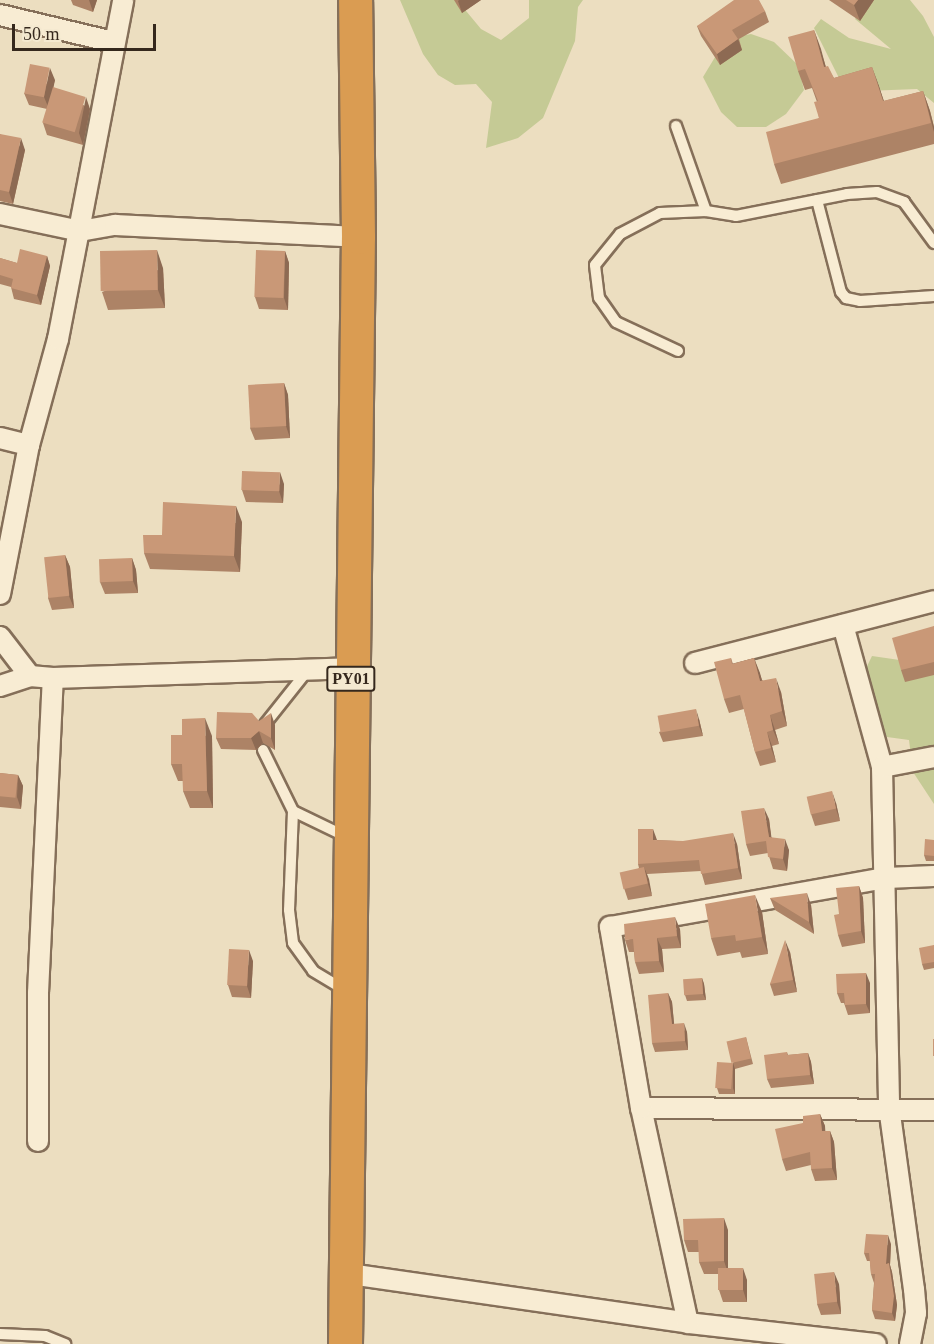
<!DOCTYPE html>
<style>
body{margin:0}
#map{position:relative;width:934px;height:1344px;overflow:hidden;background:#ecdec0;font-family:Georgia,serif}
div>[style]{position:absolute}
.green>*{inset:0;background:#c5ca95}
.roads{filter:drop-shadow(2px 0 #856f59) drop-shadow(-2px 0 #856f59) drop-shadow(0 2px #856f59) drop-shadow(0 -2px #856f59)}
.lane>*{height:10px;margin:-5px;padding:0 5px;transform-origin:5px;border-radius:5px;background:#f8ecd3}
.street>*{height:20px;margin:-10px;padding:0 10px;transform-origin:10px;border-radius:10px;background:#f8ecd3}
.highway>*{height:33px;margin:-16.5px;padding:0 16.5px;transform-origin:16.5px;border-radius:16.5px;background:#da9c52}
.wall>*{inset:0;background:#ad8366}
.shaded-wall>*{inset:0;background:#8d6a53}
.building>*{inset:0;background:#c99877;transform-origin:0 0}
span{translate:-50% -50%;white-space:nowrap;text-align:center;line-height:1.15;-webkit-text-stroke:5px #f4e9d0;paint-order:stroke}
.shield-label span{padding:2px 4px;background:#f4e9d0;border:2px solid;border-radius:4px;-webkit-text-stroke-width:0}
.shield-label{font-size:16px;color:#35281d;font-weight:700}
.scale{position:absolute;left:12px;top:24px;width:144px;height:27px;box-sizing:border-box;border:3px solid #35281d;border-top:0;padding-left:8px;font-size:18px;line-height:21px;white-space:nowrap;color:#35281d;-webkit-text-stroke:4px #f4e9d0;paint-order:stroke}
</style>
<div id="map">
<div class="green">
<i style="clip-path:polygon(400px 0,457px 0,481px 29px,501px 40px,529px 18px,529px 0,583px 0,578px 7px,575px 41px,543px 118px,518px 138px,486px 148px,492px 102px,476px 84px,455px 85px,438px 75px,423px 54px)"></i>
<i style="clip-path:polygon(868px 0,910px 0,923px 16px,934px 37px,934px 103px,917px 89px,866px 91px,839px 78px,814px 28px,821px 19px,849px 38px,891px 49px,855px 19px)"></i>
<i style="clip-path:polygon(751px 34px,774px 42px,798px 65px,804px 90px,786px 114px,766px 127px,737px 127px,721px 112px,703px 77px,726px 39px)"></i>
<i style="clip-path:polygon(872px 656px,934px 665px,934px 804px,913px 772px,909px 740px,887px 737px,855px 691px)"></i>
</div>
<div class="roads">
<div class="lane">
<i style="left:676px;top:126px;width:90px;rotate:70.6deg"></i>
<i style="left:817px;top:200px;width:95px;rotate:75.4deg"></i>
<i style="left:841px;top:292px;width:8px;rotate:50deg"></i>
<i style="left:846px;top:298px;width:14px;rotate:12deg"></i>
<i style="left:860px;top:301px;width:74px;rotate:-3.9deg"></i>
<i style="left:678px;top:351px;width:68px;rotate:-154.9deg"></i>
<i style="left:616px;top:322px;width:29px;rotate:-125deg"></i>
<i style="left:599px;top:298px;width:33px;rotate:-97deg"></i>
<i style="left:595px;top:265px;width:40px;rotate:-51deg"></i>
<i style="left:620px;top:234px;width:45px;rotate:-27.7deg"></i>
<i style="left:660px;top:213px;width:46px;rotate:-2.5deg"></i>
<i style="left:706px;top:211px;width:30px;rotate:9deg"></i>
<i style="left:736px;top:216px;width:113px;rotate:-11.2deg"></i>
<i style="left:847px;top:194px;width:30px;rotate:-4deg"></i>
<i style="left:877px;top:192px;width:29px;rotate:20deg"></i>
<i style="left:904px;top:202px;width:51px;rotate:53.8deg"></i>
<i style="left:265px;top:724px;width:69px;rotate:-51.5deg"></i>
<i style="left:263px;top:750px;width:68px;rotate:63.8deg"></i>
<i style="left:293px;top:811px;width:99px;rotate:92.3deg"></i>
<i style="left:289px;top:910px;width:33px;rotate:83deg"></i>
<i style="left:293px;top:943px;width:34px;rotate:54deg"></i>
<i style="left:313px;top:971px;width:35px;rotate:31deg"></i>
<i style="left:293px;top:811px;width:58px;rotate:25.7deg"></i>
<i style="left:0;top:1334px;width:45px;rotate:2.5deg"></i>
<i style="left:45px;top:1336px;width:22px;rotate:22deg"></i>
</div>
<div class="street">
<i style="left:0;top:15px;width:116px;rotate:13.4deg"></i>
<i style="left:0;top:214px;width:82px;rotate:12deg"></i>
<i style="left:80px;top:231px;width:36px;rotate:-10deg"></i>
<i style="left:115px;top:225px;width:243px;rotate:2.8deg"></i>
<i style="left:0;top:438px;width:30px;rotate:14deg"></i>
<i style="left:0;top:594px;width:152px;rotate:-79deg"></i>
<i style="left:29px;top:445px;width:110px;rotate:-74.7deg"></i>
<i style="left:58px;top:339px;width:345px;rotate:-79.1deg"></i>
<i style="left:843px;top:625px;width:147px;rotate:74.6deg"></i>
<i style="left:882px;top:767px;width:340px;rotate:88.8deg"></i>
<i style="left:889px;top:1107px;width:184px;rotate:82.2deg"></i>
<i style="left:914px;top:1289px;width:24px;rotate:85deg"></i>
<i style="left:916px;top:1313px;width:32px;rotate:101deg"></i>
<i style="left:0;top:637px;width:49px;rotate:52.4deg"></i>
<i style="left:30px;top:676px;width:23px;rotate:5deg"></i>
<i style="left:53px;top:678px;width:297px;rotate:-1.9deg"></i>
<i style="left:695px;top:663px;width:247px;rotate:-14.5deg"></i>
<i style="left:0;top:686px;width:32px;rotate:-18deg"></i>
<i style="left:882px;top:767px;width:53px;rotate:-10.9deg"></i>
<i style="left:641px;top:1108px;width:293px;rotate:0.4deg"></i>
<i style="left:38px;top:1141px;width:148px;rotate:-90deg"></i>
<i style="left:38px;top:993px;width:315px;rotate:-87.3deg"></i>
<i style="left:343px;top:1273px;width:349px;rotate:8.2deg"></i>
<i style="left:688px;top:1323px;width:189px;rotate:6.4deg"></i>
<i style="left:688px;top:1323px;width:220px;rotate:-102.3deg"></i>
<i style="left:641px;top:1108px;width:184px;rotate:-99.7deg"></i>
<i style="left:610px;top:927px;width:280px;rotate:-10.1deg"></i>
<i style="left:886px;top:878px;width:48px;rotate:-2.4deg"></i>
</div>
<div class="highway">
<i style="left:345px;top:1344px;width:1107px;rotate:-89.33deg"></i>
<i style="left:358px;top:237px;width:237px;rotate:-90.7deg"></i>
</div>
</div>
<div class="wall">
<i style="clip-path:polygon(71px 0,97px 0,93px 12px,73px 5px)"></i>
<i style="clip-path:polygon(454px 0,481px 0,462px 13px)"></i>
<i style="clip-path:polygon(829px 0,874px 0,860px 21px)"></i>
<i style="clip-path:polygon(765px 11px,769px 22px,739px 39px,742px 50px,720px 65px,701px 36px,697px 26px)"></i>
<i style="clip-path:polygon(814px 30px,826px 67px,834px 78px,872px 67px,884px 101px,923px 91px,930px 111px,934px 127px,934px 144px,781px 184px,774px 164px,819px 118px,817px 102px,812px 88px,805px 90px,798px 71px)"></i>
<i style="clip-path:polygon(55px 80px,53px 87px,90px 109px,83px 145px,47px 135px,43px 123px,47px 109px,29px 105px,24px 93px)"></i>
<i style="clip-path:polygon(0 134px,25px 150px,13px 204px,0 201px)"></i>
<i style="clip-path:polygon(285px 251px,289px 263px,288px 310px,259px 309px,255px 297px)"></i>
<i style="clip-path:polygon(47px 256px,50px 266px,41px 305px,14px 299px,11px 287px,0 284px,0 258px,17px 263px)"></i>
<i style="clip-path:polygon(163px 268px,165px 308px,108px 310px,102px 292px)"></i>
<i style="clip-path:polygon(284px 383px,288px 395px,290px 438px,255px 440px,250px 428px)"></i>
<i style="clip-path:polygon(284px 484px,283px 503px,246px 502px,242px 490px)"></i>
<i style="clip-path:polygon(242px 522px,240px 572px,150px 569px,144px 553px,162px 535px)"></i>
<i style="clip-path:polygon(65px 555px,70px 567px,74px 608px,52px 610px,48px 598px)"></i>
<i style="clip-path:polygon(132px 558px,136px 570px,138px 593px,105px 594px,100px 582px)"></i>
<i style="clip-path:polygon(934px 626px,934px 675px,905px 682px,901px 670px)"></i>
<i style="clip-path:polygon(731px 658px,733px 664px,754px 658px,762px 680px,781px 692px,787px 726px,775px 730px,779px 744px,772px 746px,776px 762px,760px 766px,755px 752px,744px 709px,729px 713px,724px 699px)"></i>
<i style="clip-path:polygon(699px 719px,703px 736px,663px 742px,659px 732px)"></i>
<i style="clip-path:polygon(259px 721px,275px 725px,275px 750px,263px 743px,256px 750px,221px 749px,216px 738px)"></i>
<i style="clip-path:polygon(182px 735px,212px 736px,213px 808px,190px 808px,183px 791px,183px 781px,178px 781px,171px 764px)"></i>
<i style="clip-path:polygon(0 773px,18px 775px,23px 786px,21px 809px,0 807px)"></i>
<i style="clip-path:polygon(836px 803px,840px 821px,815px 826px,811px 814px)"></i>
<i style="clip-path:polygon(769px 819px,771px 837px,789px 850px,787px 871px,773px 869px,768px 853px,750px 856px,746px 844px)"></i>
<i style="clip-path:polygon(657px 840px,737px 844px,742px 879px,705px 885px,701px 871px,647px 874px,652px 896px,628px 900px,624px 888px,639px 868px,638px 864px)"></i>
<i style="clip-path:polygon(934px 840px,934px 861px,926px 861px,924px 855px)"></i>
<i style="clip-path:polygon(859px 886px,863px 898px,865px 943px,842px 947px,838px 935px,839px 914px)"></i>
<i style="clip-path:polygon(770px 898px,811px 905px,814px 934px,775px 910px)"></i>
<i style="clip-path:polygon(762px 912px,768px 954px,742px 958px,740px 952px,717px 956px,711px 938px)"></i>
<i style="clip-path:polygon(680px 929px,681px 948px,662px 949px,664px 972px,639px 974px,635px 962px,634px 952px,629px 952px,625px 940px)"></i>
<i style="clip-path:polygon(934px 945px,934px 968px,924px 970px,922px 964px)"></i>
<i style="clip-path:polygon(790px 952px,797px 992px,774px 996px,770px 984px)"></i>
<i style="clip-path:polygon(253px 961px,251px 998px,232px 997px,228px 985px)"></i>
<i style="clip-path:polygon(702px 978px,704px 984px,706px 1000px,687px 1001px,685px 995px)"></i>
<i style="clip-path:polygon(870px 983px,870px 1013px,848px 1015px,844px 1003px,841px 1003px,837px 993px)"></i>
<i style="clip-path:polygon(668px 993px,672px 1002px,674px 1024px,687px 1032px,688px 1050px,655px 1052px,652px 1043px)"></i>
<i style="clip-path:polygon(746px 1037px,753px 1064px,735px 1069px,735px 1094px,719px 1094px,717px 1088px,733px 1063px)"></i>
<i style="clip-path:polygon(787px 1052px,788px 1055px,808px 1053px,811px 1062px,814px 1084px,771px 1088px,767px 1079px)"></i>
<i style="clip-path:polygon(820px 1114px,825px 1126px,825px 1131px,830px 1131px,834px 1142px,837px 1180px,815px 1181px,811px 1169px,811px 1165px,786px 1171px,782px 1159px,803px 1123px)"></i>
<i style="clip-path:polygon(728px 1230px,728px 1268px,747px 1280px,747px 1302px,723px 1302px,719px 1290px,718px 1274px,704px 1274px,699px 1262px,699px 1252px,688px 1252px,684px 1240px)"></i>
<i style="clip-path:polygon(891px 1244px,890px 1265px,892px 1272px,897px 1305px,895px 1321px,875px 1319px,872px 1310px,874px 1283px,871px 1274px,870px 1261px,867px 1261px,864px 1253px)"></i>
<i style="clip-path:polygon(839px 1284px,841px 1314px,821px 1315px,817px 1304px)"></i>
</div>
<div class="shaded-wall">
<i style="clip-path:polygon(89px 0,97px 0,93px 12px)"></i>
<i style="clip-path:polygon(459px 0,481px 0,462px 13px,458px 1px)"></i>
<i style="clip-path:polygon(858px 0,874px 0,860px 21px,854px 5px)"></i>
<i style="clip-path:polygon(814px 30px,821px 49px,831px 87px,824px 67px)"></i>
<i style="clip-path:polygon(738px 39px,742px 50px,720px 65px,717px 54px)"></i>
<i style="clip-path:polygon(872px 67px,879px 86px,890px 121px,883px 101px)"></i>
<i style="clip-path:polygon(50px 68px,55px 80px,49px 109px,44px 97px)"></i>
<i style="clip-path:polygon(923px 91px,930px 111px,934px 127px,934px 132px)"></i>
<i style="clip-path:polygon(86px 97px,90px 109px,83px 145px,79px 133px)"></i>
<i style="clip-path:polygon(21px 138px,25px 150px,13px 204px,9px 192px)"></i>
<i style="clip-path:polygon(157px 250px,163px 268px,165px 308px,158px 290px)"></i>
<i style="clip-path:polygon(285px 251px,289px 263px,288px 310px,284px 298px)"></i>
<i style="clip-path:polygon(47px 256px,50px 266px,41px 305px,37px 295px)"></i>
<i style="clip-path:polygon(284px 383px,288px 395px,290px 438px,286px 426px)"></i>
<i style="clip-path:polygon(280px 472px,284px 484px,283px 503px,279px 491px)"></i>
<i style="clip-path:polygon(236px 506px,242px 522px,240px 572px,234px 556px)"></i>
<i style="clip-path:polygon(65px 555px,70px 567px,74px 608px,69px 596px)"></i>
<i style="clip-path:polygon(132px 558px,136px 570px,138px 593px,133px 581px)"></i>
<i style="clip-path:polygon(754px 658px,760px 673px,766px 695px,760px 681px)"></i>
<i style="clip-path:polygon(776px 678px,781px 692px,787px 726px,782px 711px)"></i>
<i style="clip-path:polygon(696px 709px,699px 719px,703px 736px,699px 726px)"></i>
<i style="clip-path:polygon(271px 713px,275px 725px,275px 750px,271px 738px)"></i>
<i style="clip-path:polygon(770px 715px,775px 730px,779px 744px,773px 730px)"></i>
<i style="clip-path:polygon(205px 718px,212px 736px,213px 808px,207px 791px)"></i>
<i style="clip-path:polygon(259px 731px,263px 743px,256px 750px,251px 738px)"></i>
<i style="clip-path:polygon(767px 732px,772px 746px,776px 762px,771px 748px)"></i>
<i style="clip-path:polygon(18px 775px,23px 786px,21px 809px,17px 797px)"></i>
<i style="clip-path:polygon(832px 791px,836px 803px,840px 821px,836px 809px)"></i>
<i style="clip-path:polygon(764px 808px,769px 819px,773px 849px,769px 837px)"></i>
<i style="clip-path:polygon(653px 829px,657px 840px,653px 840px)"></i>
<i style="clip-path:polygon(733px 833px,737px 844px,742px 879px,738px 868px)"></i>
<i style="clip-path:polygon(785px 839px,789px 850px,787px 871px,783px 859px)"></i>
<i style="clip-path:polygon(644px 867px,649px 879px,652px 896px,648px 884px)"></i>
<i style="clip-path:polygon(859px 886px,863px 898px,865px 943px,861px 931px)"></i>
<i style="clip-path:polygon(807px 893px,811px 905px,814px 934px,809px 922px)"></i>
<i style="clip-path:polygon(755px 895px,762px 912px,768px 954px,762px 937px)"></i>
<i style="clip-path:polygon(675px 917px,680px 929px,681px 948px,677px 936px)"></i>
<i style="clip-path:polygon(657px 938px,662px 949px,664px 972px,659px 961px)"></i>
<i style="clip-path:polygon(785px 940px,790px 952px,797px 992px,793px 980px)"></i>
<i style="clip-path:polygon(249px 950px,253px 961px,251px 998px,247px 986px)"></i>
<i style="clip-path:polygon(866px 973px,870px 983px,870px 1013px,866px 1004px)"></i>
<i style="clip-path:polygon(702px 978px,704px 984px,706px 1000px,703px 994px)"></i>
<i style="clip-path:polygon(668px 993px,672px 1002px,675px 1033px,672px 1024px)"></i>
<i style="clip-path:polygon(684px 1023px,687px 1032px,688px 1050px,685px 1041px)"></i>
<i style="clip-path:polygon(808px 1053px,811px 1062px,814px 1084px,810px 1075px)"></i>
<i style="clip-path:polygon(733px 1063px,735px 1069px,735px 1094px,733px 1088px)"></i>
<i style="clip-path:polygon(820px 1114px,825px 1126px,826px 1143px,822px 1131px)"></i>
<i style="clip-path:polygon(830px 1131px,834px 1142px,837px 1180px,832px 1168px)"></i>
<i style="clip-path:polygon(724px 1218px,728px 1230px,728px 1273px,724px 1261px)"></i>
<i style="clip-path:polygon(888px 1235px,891px 1244px,890px 1265px,892px 1272px,897px 1305px,895px 1321px,892px 1313px,886px 1264px)"></i>
<i style="clip-path:polygon(743px 1268px,747px 1280px,747px 1302px,743px 1290px)"></i>
<i style="clip-path:polygon(834px 1272px,839px 1284px,841px 1314px,837px 1302px)"></i>
</div>
<div class="building">
<i style="clip-path:polygon(734px 0,759px 0,765px 11px,732px 30px,738px 39px,717px 54px,697px 26px)"></i>
<i style="clip-path:polygon(846px 0,858px 0,854px 5px)"></i>
<i style="clip-path:polygon(814px 30px,824px 67px,828px 66px,834px 78px,872px 67px,883px 101px,923px 91px,931px 123px,774px 164px,766px 132px,819px 118px,814px 102px,818px 101px,805px 69px,798px 71px,788px 37px)"></i>
<i style="left:30px;top:64px;width:20px;height:30px;rotate:11deg"></i>
<i style="left:53px;top:87px;width:34px;height:37px;rotate:17deg"></i>
<i style="clip-path:polygon(0 134px,21px 138px,9px 192px,0 190px)"></i>
<i style="clip-path:polygon(20px 249px,47px 256px,37px 295px,11px 288px,13px 279px,0 275px,0 258px,17px 263px)"></i>
<i style="left:157px;top:250px;width:40px;height:57px;rotate:89deg"></i>
<i style="left:256px;top:250px;width:29px;height:47px;rotate:2deg"></i>
<i style="left:284px;top:383px;width:43px;height:36px;rotate:87deg"></i>
<i style="left:242px;top:471px;width:38px;height:19px;rotate:2deg"></i>
<i style="clip-path:polygon(163px 502px,236px 506px,234px 556px,144px 553px,143px 535px,162px 535px)"></i>
<i style="left:65px;top:555px;width:41px;height:21px;rotate:84deg"></i>
<i style="left:132px;top:558px;width:23px;height:33px;rotate:88deg"></i>
<i style="clip-path:polygon(934px 626px,934px 662px,901px 670px,892px 638px)"></i>
<i style="clip-path:polygon(731px 658px,732px 664px,754px 658px,760px 681px,776px 678px,782px 711px,770px 715px,773px 730px,767px 732px,771px 748px,755px 752px,740px 695px,724px 699px,714px 662px)"></i>
<i style="left:696px;top:709px;width:17px;height:39px;rotate:80deg"></i>
<i style="clip-path:polygon(217px 712px,252px 713px,259px 721px,271px 713px,271px 738px,259px 731px,251px 738px,216px 738px)"></i>
<i style="clip-path:polygon(205px 718px,207px 791px,183px 791px,182px 764px,171px 764px,171px 735px,182px 735px,182px 719px)"></i>
<i style="left:0;top:773px;width:18px;height:23px;rotate:6deg"></i>
<i style="left:832px;top:791px;width:18px;height:26px;rotate:77deg"></i>
<i style="clip-path:polygon(764px 808px,769px 837px,785px 839px,783px 859px,768px 857px,766px 841px,746px 844px,741px 811px)"></i>
<i style="clip-path:polygon(638px 829px,653px 829px,653px 840px,683px 841px,733px 833px,738px 868px,701px 874px,699px 860px,638px 864px)"></i>
<i style="clip-path:polygon(925px 839px,934px 840px,934px 856px,924px 855px)"></i>
<i style="left:644px;top:867px;width:17px;height:25px;rotate:77deg"></i>
<i style="clip-path:polygon(859px 886px,861px 931px,838px 935px,834px 915px,839px 914px,836px 888px)"></i>
<i style="clip-path:polygon(807px 893px,809px 922px,770px 898px)"></i>
<i style="clip-path:polygon(755px 895px,762px 937px,736px 941px,735px 935px,711px 938px,705px 904px)"></i>
<i style="clip-path:polygon(675px 917px,677px 936px,657px 938px,659px 961px,635px 962px,633px 939px,625px 940px,624px 924px)"></i>
<i style="clip-path:polygon(785px 940px,793px 980px,770px 984px)"></i>
<i style="clip-path:polygon(934px 945px,934px 962px,922px 964px,919px 948px)"></i>
<i style="left:229px;top:949px;width:20px;height:36px;rotate:3deg"></i>
<i style="clip-path:polygon(866px 973px,866px 1004px,845px 1005px,844px 993px,837px 993px,836px 974px)"></i>
<i style="left:702px;top:978px;width:16px;height:19px;rotate:86deg"></i>
<i style="clip-path:polygon(668px 993px,672px 1024px,684px 1023px,685px 1041px,652px 1043px,648px 995px)"></i>
<i style="left:746px;top:1037px;width:22px;height:20px;rotate:77deg"></i>
<i style="left:933px;top:1039px;width:1px;height:17px"></i>
<i style="clip-path:polygon(787px 1052px,787px 1055px,808px 1053px,810px 1075px,767px 1079px,764px 1055px)"></i>
<i style="left:717px;top:1062px;width:16px;height:26px;rotate:4deg"></i>
<i style="clip-path:polygon(820px 1114px,822px 1131px,830px 1131px,832px 1168px,811px 1169px,810px 1152px,782px 1159px,775px 1129px,803px 1123px,803px 1116px)"></i>
<i style="clip-path:polygon(724px 1218px,724px 1261px,699px 1262px,698px 1240px,684px 1240px,683px 1219px)"></i>
<i style="clip-path:polygon(866px 1234px,888px 1235px,886px 1264px,889px 1263px,894px 1296px,892px 1313px,872px 1310px,875px 1274px,871px 1274px,869px 1253px,864px 1253px)"></i>
<i style="left:718px;top:1268px;width:25px;height:22px"></i>
<i style="left:834px;top:1272px;width:30px;height:20px;rotate:84deg"></i>
</div>
<div class="shield-label">
<span style="left:351px;top:679px">PY01</span>
</div>
<div class="scale">50 m</div>
</div>
